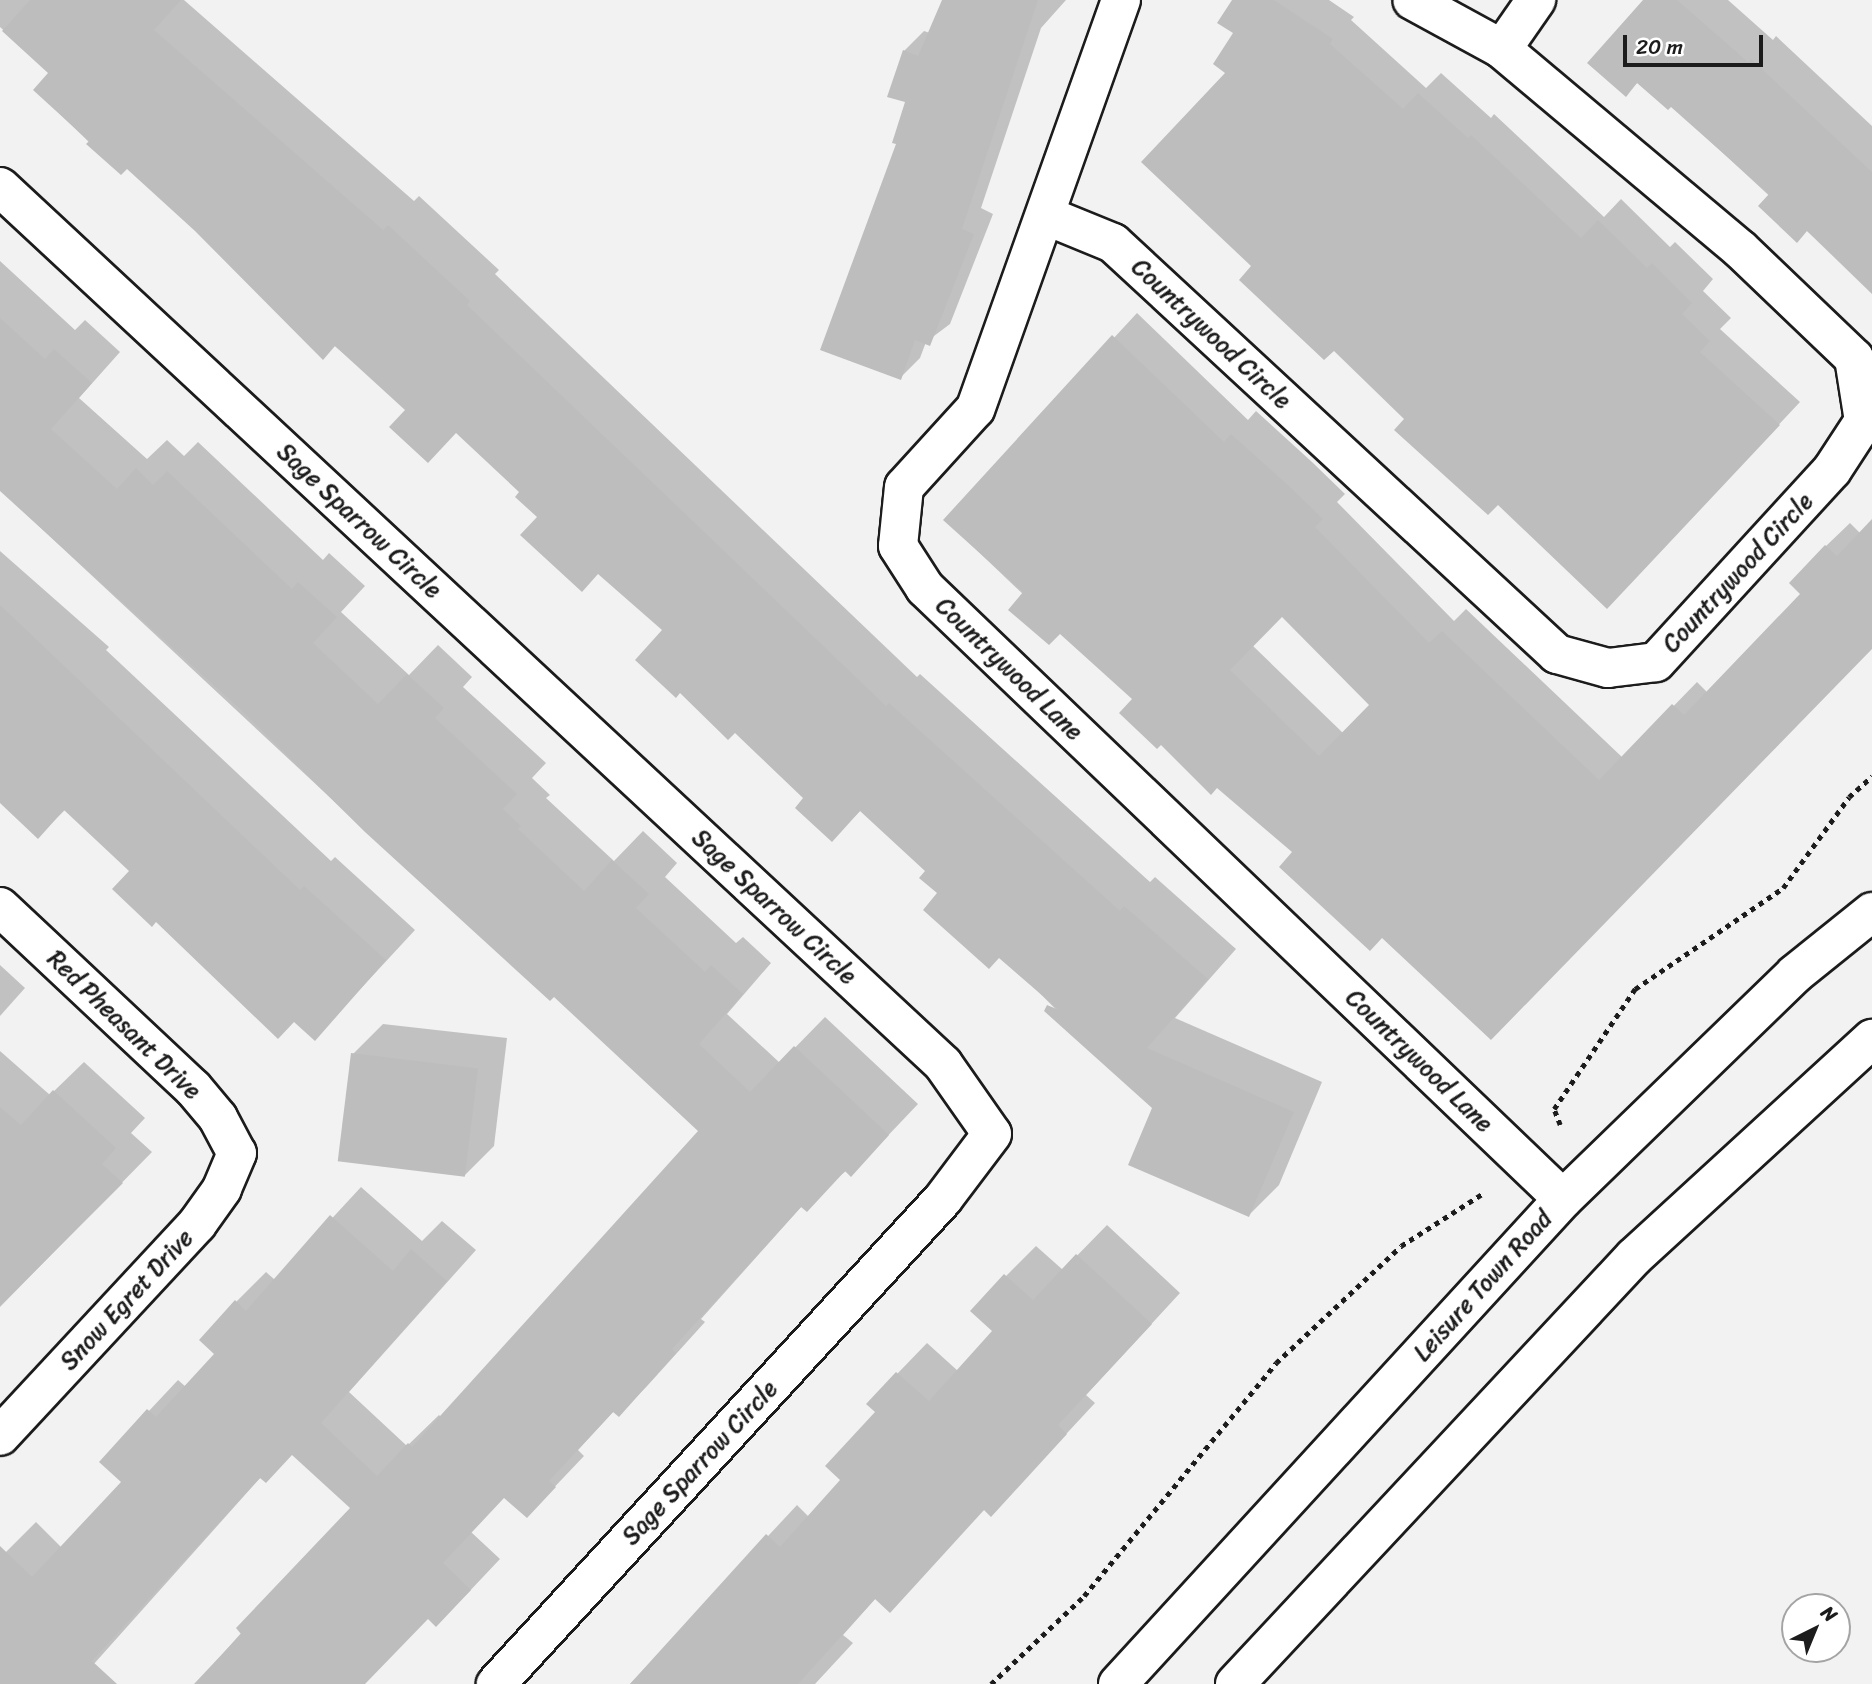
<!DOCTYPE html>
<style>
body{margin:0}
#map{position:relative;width:1872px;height:1684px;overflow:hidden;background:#f2f2f2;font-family:Sriracha,sans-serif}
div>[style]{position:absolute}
.shadow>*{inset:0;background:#0003}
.building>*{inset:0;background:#bdbdbd;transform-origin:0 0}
.path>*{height:4.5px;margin-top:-2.25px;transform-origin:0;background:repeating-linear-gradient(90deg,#1c1c1c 0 5px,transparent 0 10px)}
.roads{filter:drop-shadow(2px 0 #1c1c1c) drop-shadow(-2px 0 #1c1c1c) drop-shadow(0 2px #1c1c1c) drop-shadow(0 -2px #1c1c1c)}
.street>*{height:38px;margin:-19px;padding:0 19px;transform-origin:19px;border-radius:19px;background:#fff}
.secondary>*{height:38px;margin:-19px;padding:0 19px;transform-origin:19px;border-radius:19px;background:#fff}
span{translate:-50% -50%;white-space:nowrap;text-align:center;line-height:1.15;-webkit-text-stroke:5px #fff;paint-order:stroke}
.street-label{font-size:24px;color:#1c1c1c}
.north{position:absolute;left:1781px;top:1593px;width:70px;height:70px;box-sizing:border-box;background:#fff;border:2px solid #a4a4a4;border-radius:50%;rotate:43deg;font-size:19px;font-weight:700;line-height:28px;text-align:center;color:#1c1c1c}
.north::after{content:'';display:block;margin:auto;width:24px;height:32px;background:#1c1c1c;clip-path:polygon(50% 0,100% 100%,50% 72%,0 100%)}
.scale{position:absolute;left:1623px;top:35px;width:140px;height:32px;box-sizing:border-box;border:4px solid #1c1c1c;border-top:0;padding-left:9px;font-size:21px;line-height:24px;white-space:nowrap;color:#1c1c1c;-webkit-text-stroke:5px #fff;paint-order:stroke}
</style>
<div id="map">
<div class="shadow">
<i style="clip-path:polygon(0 0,184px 0,414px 201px,419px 196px,499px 270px,495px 274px,917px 677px,920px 674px,1150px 882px,1155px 877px,1236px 949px,1175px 1018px,1322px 1082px,1279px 1185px,1249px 1215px,1154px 1108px,940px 893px,928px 871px,861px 810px,832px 839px,806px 798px,665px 630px,540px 517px,522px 492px,457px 431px,408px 409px,127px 167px,121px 173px,35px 90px,51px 73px,0 27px)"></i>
<i style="clip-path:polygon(944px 0,1066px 0,1041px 28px,981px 208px,993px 214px,950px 324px,926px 342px,920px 358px,900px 378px,898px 143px,907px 101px,904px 51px,924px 31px,930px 33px)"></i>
<i style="clip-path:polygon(1234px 0,1329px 0,1354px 17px,1351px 20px,1426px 88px,1441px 73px,1491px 118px,1494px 114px,1604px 217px,1621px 199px,1670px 247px,1675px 242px,1713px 279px,1703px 291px,1731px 318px,1720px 329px,1800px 402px,1629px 585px,1407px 419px,1253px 266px)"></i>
<i style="clip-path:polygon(1645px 0,1728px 0,1773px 40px,1776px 36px,1872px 126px,1872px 291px,1671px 105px,1638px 82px,1626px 94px)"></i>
<i style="clip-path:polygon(0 261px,75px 330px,85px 320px,120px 352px,79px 398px,147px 459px,167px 440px,184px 456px,198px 442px,323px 560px,329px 553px,365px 586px,341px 612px,409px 675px,438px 645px,472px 677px,463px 687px,546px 763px,532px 778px,550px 795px,546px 798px,614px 861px,643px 831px,677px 863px,665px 877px,736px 943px,743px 937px,771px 963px,727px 1014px,780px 1063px,825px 1017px,918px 1104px,880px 1144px,802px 1206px,701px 1319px,705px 1322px,648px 1385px,619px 1415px,614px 1411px,578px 1450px,584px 1456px,527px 1516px,505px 1496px,471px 1532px,500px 1559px,466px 1595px,428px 1617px,363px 1684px,196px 1684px,352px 1508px,293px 1453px,261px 1477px,76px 1684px,0 1684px,0 1558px,36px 1522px,62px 1548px,123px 1482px,101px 1462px,178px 1380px,186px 1387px,216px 1354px,236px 1302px,266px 1272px,275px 1280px,361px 1187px,422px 1241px,442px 1221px,476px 1250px,349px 1392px,407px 1446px,439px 1415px,441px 1417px,700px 1130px,554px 994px,366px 831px,0 490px)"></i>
<i style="clip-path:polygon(evenodd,1137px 313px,1248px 420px,1256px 411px,1312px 462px,1345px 494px,1337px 502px,1454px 621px,1466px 609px,1623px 758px,1697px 682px,1708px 693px,1803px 594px,1826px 546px,1850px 523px,1861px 534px,1872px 522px,1872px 646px,1382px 936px,945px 520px,1137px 313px,1282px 615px,1371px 705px,1343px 733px,1252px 645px,1282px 615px)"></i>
<i style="clip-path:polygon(0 551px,109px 647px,106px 650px,331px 861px,335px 857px,415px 930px,315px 1038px,66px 809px,38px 836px,0 779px)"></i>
<i style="clip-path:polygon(0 965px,25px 988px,0 1016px)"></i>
<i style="clip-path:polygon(383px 1024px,507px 1038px,494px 1146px,464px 1176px,353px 1054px)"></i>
<i style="clip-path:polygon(0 1051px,50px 1095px,84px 1062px,145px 1118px,131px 1133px,152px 1152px,0 1307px)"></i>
<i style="clip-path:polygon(1107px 1225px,1180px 1293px,1086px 1395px,1095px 1403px,991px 1515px,985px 1509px,876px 1598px,843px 1635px,853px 1643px,815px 1684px,630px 1684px,797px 1505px,809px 1517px,842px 1480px,877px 1412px,868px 1404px,927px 1343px,958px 1371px,994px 1331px,1006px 1276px,1036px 1246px,1063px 1270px)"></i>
</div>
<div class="building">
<i style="clip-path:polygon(30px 0,181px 0,154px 30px,383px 230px,388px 225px,470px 301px,467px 305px,886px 706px,889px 703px,1120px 911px,1124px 906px,1208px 979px,1147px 1048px,1294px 1112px,1249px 1217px,1128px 1165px,1152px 1108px,1044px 1011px,1047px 1005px,1059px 1010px,999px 958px,989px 969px,923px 910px,937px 893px,919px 878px,925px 871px,860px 811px,832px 842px,795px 808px,803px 798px,735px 733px,728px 740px,680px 693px,676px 698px,635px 660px,662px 630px,598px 574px,582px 592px,520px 535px,537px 517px,515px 497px,519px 492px,456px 433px,428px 463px,389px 427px,405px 410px,335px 346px,323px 360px,195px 231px,127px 169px,121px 175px,86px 144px,89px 141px,33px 90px,48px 73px,2px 31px)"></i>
<i style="clip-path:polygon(942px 0,1038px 0,962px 229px,974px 234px,930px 346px,915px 340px,901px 380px,820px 350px,896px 144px,892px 143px,905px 102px,887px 97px,903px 50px,918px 56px)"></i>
<i style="clip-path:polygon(1232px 0,1274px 0,1333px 39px,1330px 44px,1403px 109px,1418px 93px,1468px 138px,1471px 135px,1581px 238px,1598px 220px,1647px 268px,1652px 263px,1692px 303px,1682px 314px,1710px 341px,1700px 352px,1780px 425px,1607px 609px,1498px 505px,1488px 515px,1394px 430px,1404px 419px,1334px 351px,1324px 360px,1239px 280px,1251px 266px,1141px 162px,1225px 73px,1213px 64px,1233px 33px,1217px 23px)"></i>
<i style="clip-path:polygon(1643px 0,1677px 0,1748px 62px,1751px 59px,1872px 172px,1872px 294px,1807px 231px,1797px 243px,1758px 206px,1769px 194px,1671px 107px,1668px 110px,1637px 83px,1626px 97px,1587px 63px)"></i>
<i style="clip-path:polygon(0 318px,45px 359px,54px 349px,92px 383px,51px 429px,117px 489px,136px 468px,153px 485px,167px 471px,292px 589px,298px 582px,337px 617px,313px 643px,378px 704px,407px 674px,444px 708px,435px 718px,517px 794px,503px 809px,521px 826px,518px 829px,584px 891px,612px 860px,649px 894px,636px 908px,705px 972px,711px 965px,743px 994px,699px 1044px,750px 1092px,794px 1046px,889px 1135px,851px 1177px,845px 1171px,807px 1212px,801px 1207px,672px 1349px,676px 1353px,619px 1417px,613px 1412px,549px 1481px,556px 1487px,527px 1518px,504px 1498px,443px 1563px,471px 1590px,436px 1627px,428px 1619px,365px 1684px,194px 1684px,241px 1634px,236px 1628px,350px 1508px,292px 1455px,266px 1483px,260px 1478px,92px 1661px,117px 1684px,0 1684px,0 1546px,32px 1577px,121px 1482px,99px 1462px,147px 1409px,156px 1417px,214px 1354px,199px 1340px,235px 1300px,246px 1311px,330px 1215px,393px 1271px,411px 1249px,447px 1281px,321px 1423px,377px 1476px,408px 1443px,412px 1447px,698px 1131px,554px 997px,550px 1001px,365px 832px,240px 709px,0 491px)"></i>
<i style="clip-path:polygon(evenodd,1112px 335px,1224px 442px,1231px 434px,1289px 486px,1323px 519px,1315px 527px,1429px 643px,1442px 631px,1599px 780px,1672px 704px,1684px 715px,1800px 594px,1789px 583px,1825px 545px,1837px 556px,1872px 519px,1872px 649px,1491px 1040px,1382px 938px,1370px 951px,1279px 867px,1292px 852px,1217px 788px,1211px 795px,1161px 745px,1157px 749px,1119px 713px,1132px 699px,1060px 634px,1049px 645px,1008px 610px,1023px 592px,943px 520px,1112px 335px,1282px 617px,1369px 705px,1319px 756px,1230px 670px,1282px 617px)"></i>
<i style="clip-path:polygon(0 605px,300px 890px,304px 886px,386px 960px,315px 1041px,294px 1022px,278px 1039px,156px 922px,152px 927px,112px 889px,129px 871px,64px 810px,38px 839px,0 803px)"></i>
<i style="left:351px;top:1053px;width:128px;height:109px;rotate:7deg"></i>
<i style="clip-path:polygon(53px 1090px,116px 1148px,102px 1164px,123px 1183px,0 1306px,0 1107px,21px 1125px)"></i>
<i style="clip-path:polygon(1076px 1254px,1152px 1324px,1058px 1425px,1067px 1434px,991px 1517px,984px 1510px,890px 1613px,875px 1599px,798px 1684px,630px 1684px,766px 1534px,780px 1547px,840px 1480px,825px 1466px,875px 1412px,866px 1404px,896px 1372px,929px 1401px,992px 1331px,970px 1311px,1004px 1274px,1033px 1300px)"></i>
</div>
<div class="path">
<i style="left:1560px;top:1125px;width:17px;rotate:-111deg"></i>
<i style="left:1554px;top:1109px;width:145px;rotate:-56deg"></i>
<i style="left:1635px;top:989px;width:179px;rotate:-34.3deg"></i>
<i style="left:1783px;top:888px;width:112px;rotate:-54deg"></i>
<i style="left:1849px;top:797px;width:31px;rotate:-42deg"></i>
<i style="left:991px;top:1684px;width:128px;rotate:-43.4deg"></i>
<i style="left:1084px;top:1596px;width:302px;rotate:-50.5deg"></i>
<i style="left:1276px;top:1363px;width:171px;rotate:-43.1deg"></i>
<i style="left:1401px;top:1246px;width:96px;rotate:-32.7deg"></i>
</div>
<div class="roads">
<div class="street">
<i style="left:1121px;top:0;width:434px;rotate:109.6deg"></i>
<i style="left:975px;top:409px;width:105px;rotate:132.3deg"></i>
<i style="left:904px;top:487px;width:59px;rotate:95.8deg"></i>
<i style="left:898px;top:546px;width:50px;rotate:57.3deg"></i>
<i style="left:925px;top:588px;width:883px;rotate:43.76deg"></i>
<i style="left:1502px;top:49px;width:60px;rotate:-55.2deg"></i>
<i style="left:0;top:187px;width:1288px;rotate:42.92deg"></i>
<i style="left:943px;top:1064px;width:85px;rotate:55deg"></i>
<i style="left:992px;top:1134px;width:81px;rotate:127deg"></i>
<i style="left:943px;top:1199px;width:660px;rotate:132.67deg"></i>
<i style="left:1047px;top:216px;width:71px;rotate:22.2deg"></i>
<i style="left:1113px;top:243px;width:605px;rotate:42.79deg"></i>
<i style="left:1557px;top:654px;width:53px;rotate:15.4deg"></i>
<i style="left:1608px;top:668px;width:48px;rotate:-7.1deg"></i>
<i style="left:1656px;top:662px;width:260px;rotate:-47.5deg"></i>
<i style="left:1832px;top:470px;width:59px;rotate:-56.9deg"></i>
<i style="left:1864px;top:421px;width:64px;rotate:-99deg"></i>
<i style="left:1854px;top:358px;width:158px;rotate:-136.3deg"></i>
<i style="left:1740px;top:249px;width:311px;rotate:-140deg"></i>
<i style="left:1502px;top:49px;width:102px;rotate:-151.4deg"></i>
<i style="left:0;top:907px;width:265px;rotate:43.2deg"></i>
<i style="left:193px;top:1088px;width:39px;rotate:50deg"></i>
<i style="left:218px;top:1118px;width:40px;rotate:62deg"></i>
<i style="left:237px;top:1153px;width:39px;rotate:113deg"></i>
<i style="left:222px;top:1189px;width:43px;rotate:125.5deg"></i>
<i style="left:197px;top:1224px;width:289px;rotate:132.9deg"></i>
</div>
<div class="secondary">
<i style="left:1118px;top:1684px;width:658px;rotate:-47.46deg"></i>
<i style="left:1563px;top:1199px;width:323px;rotate:-44.1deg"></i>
<i style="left:1795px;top:974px;width:99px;rotate:-38.8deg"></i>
<i style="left:1235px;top:1684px;width:584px;rotate:-46.94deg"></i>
<i style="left:1634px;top:1257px;width:323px;rotate:-42.5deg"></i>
</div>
</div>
<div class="street-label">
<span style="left:1211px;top:334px;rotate:43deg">Countrywood Circle</span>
<span style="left:359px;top:521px;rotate:43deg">Sage Sparrow Circle</span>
<span style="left:1738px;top:573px;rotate:-47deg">Countrywood Circle</span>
<span style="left:1009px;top:669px;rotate:44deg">Countrywood Lane</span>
<span style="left:774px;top:907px;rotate:43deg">Sage Sparrow Circle</span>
<span style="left:124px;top:1025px;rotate:44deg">Red Pheasant Drive</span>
<span style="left:1419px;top:1061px;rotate:44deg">Countrywood Lane</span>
<span style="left:1483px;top:1286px;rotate:-48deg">Leisure Town Road</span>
<span style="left:127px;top:1300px;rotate:-47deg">Snow Egret Drive</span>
<span style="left:700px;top:1463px;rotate:-47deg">Sage Sparrow Circle</span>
</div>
<div class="north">N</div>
<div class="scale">20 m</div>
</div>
